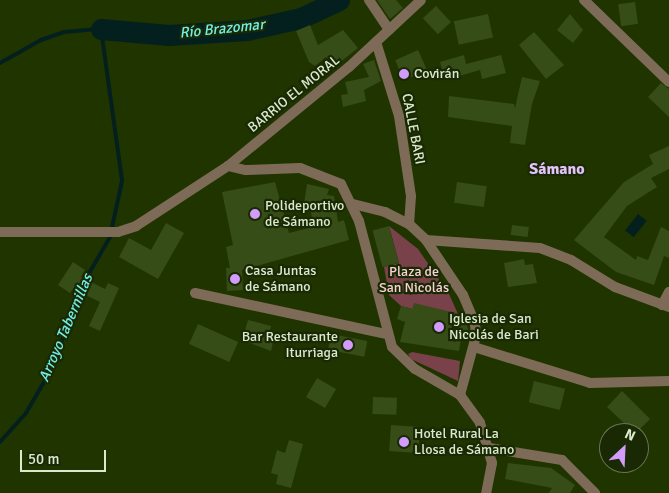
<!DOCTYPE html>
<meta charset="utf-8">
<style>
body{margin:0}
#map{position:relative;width:669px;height:493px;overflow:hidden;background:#203400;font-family:Signika,sans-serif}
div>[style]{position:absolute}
.green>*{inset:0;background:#79414a}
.water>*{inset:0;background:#04201e;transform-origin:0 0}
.stream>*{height:4px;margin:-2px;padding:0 2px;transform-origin:2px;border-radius:2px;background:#04201e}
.river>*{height:21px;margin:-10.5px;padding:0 10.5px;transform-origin:10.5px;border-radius:10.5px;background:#04201e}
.building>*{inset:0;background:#364d18;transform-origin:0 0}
.minor>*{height:10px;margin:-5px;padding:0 5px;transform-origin:5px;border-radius:5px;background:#7d6b57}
.tertiary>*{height:10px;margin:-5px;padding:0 5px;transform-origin:5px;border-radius:5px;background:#7d6b57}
.dots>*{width:14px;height:14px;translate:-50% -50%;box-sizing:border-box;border:2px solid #192903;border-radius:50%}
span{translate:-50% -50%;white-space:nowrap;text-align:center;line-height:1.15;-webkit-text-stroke:4.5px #192903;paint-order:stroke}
.poi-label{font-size:14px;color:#dbeace}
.left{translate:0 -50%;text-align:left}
.right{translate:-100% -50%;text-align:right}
.street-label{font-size:14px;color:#dbeace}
.park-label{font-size:14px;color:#f9d1d6}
.water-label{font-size:15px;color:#70eee7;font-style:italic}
.quarter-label{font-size:16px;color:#e2c4fa;font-weight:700}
.north{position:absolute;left:599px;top:423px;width:50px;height:50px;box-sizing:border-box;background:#192903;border:1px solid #677654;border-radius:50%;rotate:25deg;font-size:14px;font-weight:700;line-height:20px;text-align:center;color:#dbeace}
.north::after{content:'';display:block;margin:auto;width:18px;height:22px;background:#d39cfc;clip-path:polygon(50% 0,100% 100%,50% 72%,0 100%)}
.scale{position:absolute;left:20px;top:450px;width:86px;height:22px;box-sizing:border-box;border:2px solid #dbeace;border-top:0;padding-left:6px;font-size:15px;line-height:18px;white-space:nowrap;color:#dbeace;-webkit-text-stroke:4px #192903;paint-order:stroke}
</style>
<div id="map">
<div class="green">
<i style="clip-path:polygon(389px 226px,418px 249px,449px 294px,458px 314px,414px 304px,413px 309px,401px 306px,389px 295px,384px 267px,399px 263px)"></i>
<i style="clip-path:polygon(412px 352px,460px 361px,458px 381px,411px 359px,408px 354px)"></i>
</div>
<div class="water">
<i style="left:638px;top:214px;width:11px;height:21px;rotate:38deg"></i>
</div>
<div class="stream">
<i style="left:0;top:63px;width:47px;rotate:-29.3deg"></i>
<i style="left:41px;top:40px;width:24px;rotate:-19deg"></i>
<i style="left:64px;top:32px;width:37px;rotate:-5deg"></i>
<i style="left:101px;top:29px;width:153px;rotate:82.1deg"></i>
<i style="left:122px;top:181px;width:57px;rotate:102.1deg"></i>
<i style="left:110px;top:237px;width:52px;rotate:120deg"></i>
<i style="left:0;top:442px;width:39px;rotate:-48deg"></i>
<i style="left:26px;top:413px;width:50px;rotate:-59.8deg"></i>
<i style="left:51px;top:370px;width:86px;rotate:-69.7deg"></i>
</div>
<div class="river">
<i style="left:101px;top:29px;width:68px;rotate:5deg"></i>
<i style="left:169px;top:35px;width:78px;rotate:-3.7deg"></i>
<i style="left:247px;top:30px;width:55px;rotate:-12.5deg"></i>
<i style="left:301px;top:18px;width:42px;rotate:-25.3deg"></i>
</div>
<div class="building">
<i style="clip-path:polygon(377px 0,396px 0,403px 8px,390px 19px)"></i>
<i style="left:635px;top:2px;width:22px;height:17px;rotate:82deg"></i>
<i style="left:436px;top:6px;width:22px;height:18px;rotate:47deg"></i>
<i style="left:488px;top:14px;width:24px;height:35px;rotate:78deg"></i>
<i style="clip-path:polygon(570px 14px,583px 30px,573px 43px,557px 30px)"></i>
<i style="clip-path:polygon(310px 25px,318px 45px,343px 30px,358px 48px,334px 67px,326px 57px,315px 66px,309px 62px,296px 31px)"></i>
<i style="clip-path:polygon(534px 32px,564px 65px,546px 79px,519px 45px)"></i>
<i style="left:418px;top:50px;width:22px;height:25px;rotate:66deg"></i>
<i style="clip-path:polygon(464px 55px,466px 64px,501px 55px,506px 73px,482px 79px,480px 70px,445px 80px,440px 62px)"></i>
<i style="clip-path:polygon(374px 60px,381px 81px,364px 90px,366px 101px,343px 107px,341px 95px,348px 94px,345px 82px,369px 77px,363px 64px)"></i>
<i style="clip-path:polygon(522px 77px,540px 81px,532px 104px,525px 145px,510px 143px,512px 126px,448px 117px,449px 96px,514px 104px,515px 108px)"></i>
<i style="clip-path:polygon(661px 83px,669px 89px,669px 117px,648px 97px)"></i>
<i style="clip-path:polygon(669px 146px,669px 169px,651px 178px,657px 187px,627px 206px,604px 237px,636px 260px,637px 256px,648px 260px,661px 227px,669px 231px,669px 258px,664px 256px,654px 285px,616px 272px,574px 240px,624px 182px,653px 164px,649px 155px)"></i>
<i style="clip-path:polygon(275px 182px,289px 233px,313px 227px,310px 204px,304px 204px,307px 184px,329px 189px,327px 195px,334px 196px,338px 222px,344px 220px,349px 240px,242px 270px,243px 290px,227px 291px,226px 268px,230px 268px,226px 247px,233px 245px,222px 192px)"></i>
<i style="left:457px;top:182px;width:30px;height:21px;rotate:8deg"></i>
<i style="clip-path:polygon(166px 223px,184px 233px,158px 279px,119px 257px,129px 238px,151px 250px)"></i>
<i style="left:512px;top:225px;width:17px;height:10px;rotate:7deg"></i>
<i style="left:389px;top:226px;width:38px;height:17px;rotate:75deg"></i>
<i style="clip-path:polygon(524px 259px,525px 265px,533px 264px,537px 283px,508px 287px,504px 263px)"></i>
<i style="clip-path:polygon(73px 262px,85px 270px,81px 277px,105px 289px,108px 283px,119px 288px,100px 331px,89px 326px,100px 302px,73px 289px,70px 293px,58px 285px)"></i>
<i style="clip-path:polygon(414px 303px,464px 315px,469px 333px,461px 339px,459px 351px,400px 342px,405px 322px,397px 319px,401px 306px,413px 309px)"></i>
<i style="clip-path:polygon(248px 320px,271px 326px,269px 336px,274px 337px,271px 351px,242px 340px)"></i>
<i style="left:198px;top:324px;width:44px;height:22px;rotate:24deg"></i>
<i style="left:331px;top:334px;width:37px;height:16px;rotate:11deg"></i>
<i style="left:317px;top:378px;width:22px;height:22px;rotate:30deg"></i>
<i style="left:534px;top:381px;width:32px;height:22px;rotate:14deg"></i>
<i style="clip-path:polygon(622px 391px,650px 419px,636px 433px,616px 433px,625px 424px,607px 407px)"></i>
<i style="left:373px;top:397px;width:24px;height:17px;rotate:2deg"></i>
<i style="left:391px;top:425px;width:29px;height:26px;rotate:4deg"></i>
<i style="clip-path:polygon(289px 440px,303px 444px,291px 488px,276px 484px,278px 475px,271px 473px,277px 450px,285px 453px)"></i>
<i style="clip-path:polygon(508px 463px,551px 468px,575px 485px,570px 493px,549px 493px,552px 488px,505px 479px)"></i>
</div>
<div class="minor">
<i style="left:369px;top:0;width:36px;rotate:56deg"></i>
<i style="left:584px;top:0;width:118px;rotate:44deg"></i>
<i style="left:376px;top:42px;width:77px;rotate:72.7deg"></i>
<i style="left:399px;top:116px;width:81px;rotate:81.5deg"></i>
<i style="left:411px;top:196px;width:28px;rotate:94deg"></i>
<i style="left:353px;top:204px;width:33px;rotate:14deg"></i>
<i style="left:385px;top:212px;width:27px;rotate:27deg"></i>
<i style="left:409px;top:224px;width:23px;rotate:43deg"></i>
<i style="left:426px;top:240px;width:66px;rotate:56.1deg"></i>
<i style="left:463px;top:295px;width:30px;rotate:67deg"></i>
<i style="left:475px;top:323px;width:13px;rotate:86deg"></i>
<i style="left:476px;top:336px;width:61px;rotate:105.2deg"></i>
<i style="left:426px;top:240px;width:114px;rotate:4deg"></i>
<i style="left:540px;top:248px;width:33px;rotate:21deg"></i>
<i style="left:571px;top:260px;width:52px;rotate:31.5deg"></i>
<i style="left:615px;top:287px;width:58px;rotate:20.3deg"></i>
<i style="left:195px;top:293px;width:196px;rotate:12.1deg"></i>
<i style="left:662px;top:305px;width:15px;rotate:-62deg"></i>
<i style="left:474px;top:347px;width:121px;rotate:17.2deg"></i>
<i style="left:590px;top:383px;width:79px;rotate:-1.5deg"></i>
<i style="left:489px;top:448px;width:74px;rotate:9.3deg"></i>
<i style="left:562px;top:460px;width:47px;rotate:45deg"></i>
</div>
<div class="tertiary">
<i style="left:228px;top:166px;width:18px;rotate:13deg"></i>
<i style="left:246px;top:170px;width:54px;rotate:-2.1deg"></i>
<i style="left:300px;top:168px;width:44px;rotate:21.3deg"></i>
<i style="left:341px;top:184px;width:41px;rotate:64.1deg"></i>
<i style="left:359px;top:221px;width:130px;rotate:75.3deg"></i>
<i style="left:392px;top:347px;width:32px;rotate:44deg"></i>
<i style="left:415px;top:369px;width:52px;rotate:30deg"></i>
<i style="left:460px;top:395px;width:34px;rotate:54deg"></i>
<i style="left:480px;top:423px;width:42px;rotate:73.3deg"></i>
<i style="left:492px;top:463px;width:31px;rotate:101deg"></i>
<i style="left:0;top:232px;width:118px"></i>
<i style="left:118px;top:232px;width:19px;rotate:-18deg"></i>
<i style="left:136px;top:226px;width:110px;rotate:-33.1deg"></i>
<i style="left:228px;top:166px;width:156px;rotate:-39.3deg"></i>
<i style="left:349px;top:67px;width:98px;rotate:-42.9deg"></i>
</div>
<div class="dots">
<i style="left:404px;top:74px;background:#d39cfc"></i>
<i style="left:255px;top:214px;background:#d39cfc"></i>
<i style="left:235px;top:279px;background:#d39cfc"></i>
<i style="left:439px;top:327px;background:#d39cfc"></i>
<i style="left:348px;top:345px;background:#d39cfc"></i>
<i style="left:404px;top:442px;background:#d39cfc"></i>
</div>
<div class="poi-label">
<span class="left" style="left:414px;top:74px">Covirán</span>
<span class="left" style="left:265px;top:214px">Polideportivo<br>de Sámano</span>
<span class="left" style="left:245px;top:279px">Casa Juntas<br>de Sámano</span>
<span class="left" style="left:449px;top:327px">Iglesia de San<br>Nicolás de Bari</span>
<span class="right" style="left:338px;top:345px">Bar Restaurante<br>Iturriaga</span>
<span class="left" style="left:414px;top:442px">Hotel Rural La<br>Llosa de Sámano</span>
</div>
<div class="street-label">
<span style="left:294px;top:94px;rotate:-39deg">BARRIO EL MORAL</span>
<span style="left:413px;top:129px;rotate:79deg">CALLE BARI</span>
</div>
<div class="park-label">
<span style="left:414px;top:280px">Plaza de<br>San Nicolás</span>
</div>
<div class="water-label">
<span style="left:222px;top:29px;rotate:-6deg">Río Brazomar</span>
<span style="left:66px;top:328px;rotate:-67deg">Arroyo Tabernillas</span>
</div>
<div class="quarter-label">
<span style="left:557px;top:169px">Sámano</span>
</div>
<div class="north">N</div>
<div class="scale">50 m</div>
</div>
